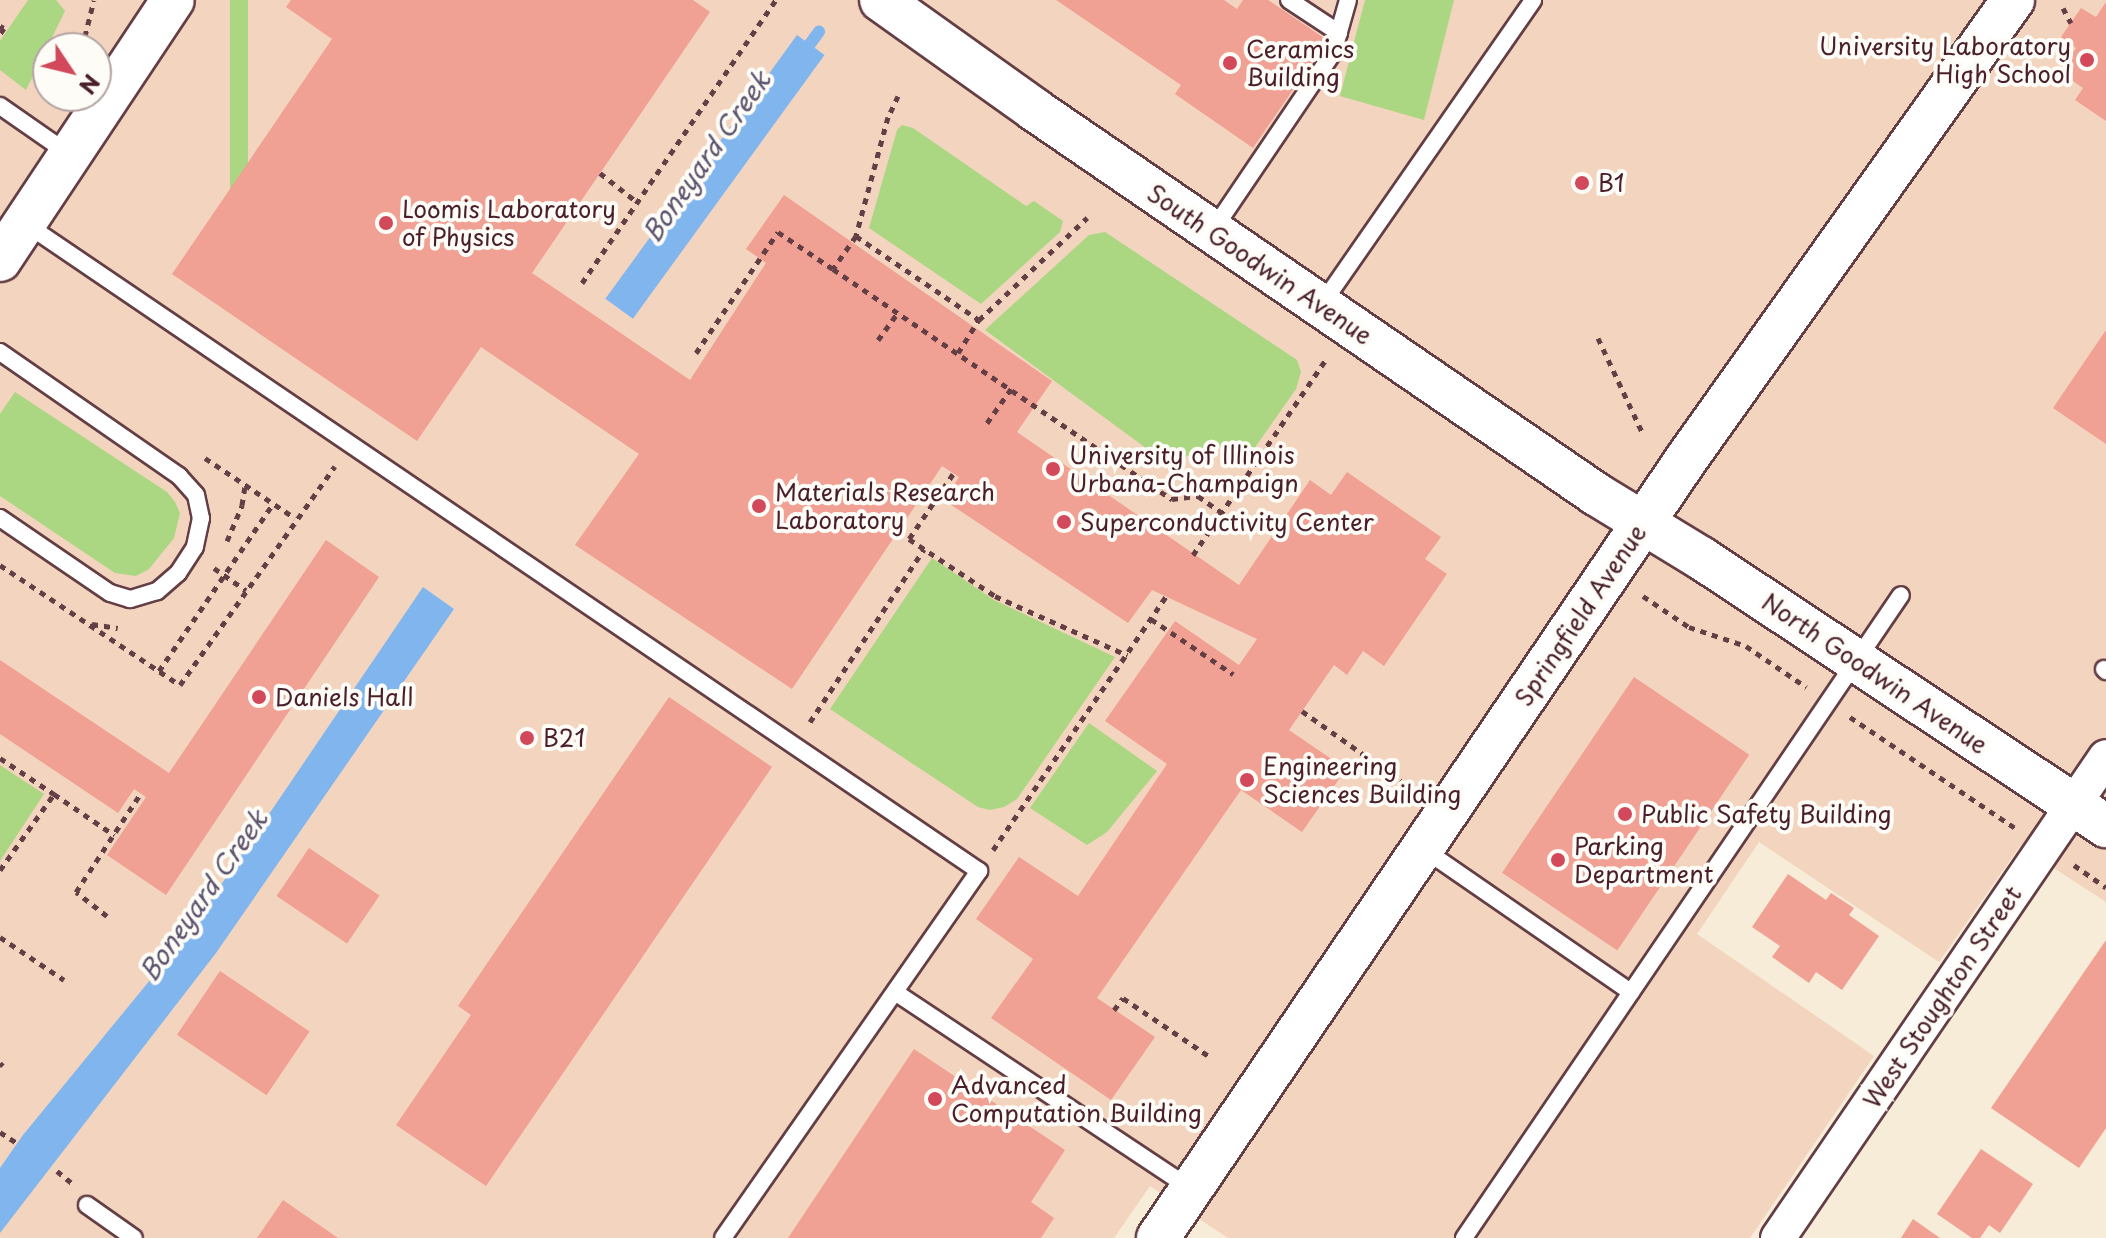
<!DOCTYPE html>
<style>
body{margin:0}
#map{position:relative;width:2106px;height:1238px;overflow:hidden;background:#f6ecd8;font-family:"Playpen Sans",sans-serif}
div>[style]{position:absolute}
.built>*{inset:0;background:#f3d4be}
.green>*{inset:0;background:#abd682;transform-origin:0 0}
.water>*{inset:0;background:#80b5ee;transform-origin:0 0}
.stream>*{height:12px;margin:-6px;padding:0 6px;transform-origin:6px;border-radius:6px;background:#80b5ee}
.building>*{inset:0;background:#f1a094;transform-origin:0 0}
.path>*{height:5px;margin-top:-2.5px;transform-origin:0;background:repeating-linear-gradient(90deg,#643e45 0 6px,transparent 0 12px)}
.roads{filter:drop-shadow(2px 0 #643e45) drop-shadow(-2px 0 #643e45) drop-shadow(0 2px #643e45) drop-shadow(0 -2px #643e45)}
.service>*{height:16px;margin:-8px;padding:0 8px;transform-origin:8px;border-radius:8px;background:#fff}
.minor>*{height:34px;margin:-17px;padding:0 17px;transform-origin:17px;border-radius:17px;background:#fff}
.tertiary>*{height:42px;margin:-21px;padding:0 21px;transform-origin:21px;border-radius:21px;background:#fff}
.dots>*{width:22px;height:22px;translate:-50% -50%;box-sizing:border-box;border:4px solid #fdfcf7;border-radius:50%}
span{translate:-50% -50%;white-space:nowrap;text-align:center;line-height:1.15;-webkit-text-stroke:8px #fdfcf7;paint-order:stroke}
.poi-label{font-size:24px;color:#4a1f2b}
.right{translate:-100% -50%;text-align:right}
.left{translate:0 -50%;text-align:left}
.street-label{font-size:24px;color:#4a1f2b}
.water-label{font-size:26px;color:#5d546f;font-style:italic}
.north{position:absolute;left:32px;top:32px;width:80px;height:80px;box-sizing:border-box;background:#fdfcf7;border:2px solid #b5a4a5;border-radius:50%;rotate:125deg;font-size:22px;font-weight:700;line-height:32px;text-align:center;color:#4a1f2b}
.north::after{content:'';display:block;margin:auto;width:28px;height:36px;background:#d1495b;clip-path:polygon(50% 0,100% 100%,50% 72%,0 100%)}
</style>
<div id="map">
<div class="built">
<i style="clip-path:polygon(evenodd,0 0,2106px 0,2106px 902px,2020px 846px,1939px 962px,1759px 842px,1697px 934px,1874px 1056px,1750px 1238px,1228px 1238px,1150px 1186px,1114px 1238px,0 1238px,0 0,48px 48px,96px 48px,96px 96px,48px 96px,48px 48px)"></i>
</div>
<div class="green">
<i style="clip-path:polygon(28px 0,56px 0,65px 11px,26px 90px,0 70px,0 41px)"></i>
<i style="left:230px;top:0;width:18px;height:268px"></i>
<i style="clip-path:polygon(1365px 0,1454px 0,1424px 120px,1340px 96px)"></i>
<i style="clip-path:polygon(902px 125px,913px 128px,1026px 206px,1034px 201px,1063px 221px,1060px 232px,981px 304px,869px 228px,897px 130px)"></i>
<i style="clip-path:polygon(1105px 232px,1297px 360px,1301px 372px,1296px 389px,1244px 463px,1221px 447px,1165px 462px,985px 330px,1089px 235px)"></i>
<i style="clip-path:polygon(15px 392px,167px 492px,175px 502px,180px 513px,174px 538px,149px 569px,136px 576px,115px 573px,0 496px,0 414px)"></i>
<i style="clip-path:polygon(932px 558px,994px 600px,1115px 657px,1017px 799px,1004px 807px,990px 810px,978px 807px,830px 709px)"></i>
<i style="clip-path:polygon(1089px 723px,1157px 771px,1107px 832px,1087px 845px,1030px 808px)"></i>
<i style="clip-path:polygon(0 765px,44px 794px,0 861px)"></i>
</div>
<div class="water">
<i style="left:797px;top:35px;width:34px;height:326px;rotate:36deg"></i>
<i style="clip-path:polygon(423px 587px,454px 609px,216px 953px,0 1233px,0 1168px,23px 1135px,187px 935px)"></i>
</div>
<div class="stream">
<i style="left:802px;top:55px;width:29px;rotate:-54deg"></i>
</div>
<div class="building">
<i style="clip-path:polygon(291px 0,693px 0,710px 12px,532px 273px,690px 380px,766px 263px,746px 249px,784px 195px,1052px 381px,1017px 432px,1239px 585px,1310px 480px,1331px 495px,1347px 472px,1441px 537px,1425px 559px,1447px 574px,1384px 666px,1363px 651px,1347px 675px,1334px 665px,1289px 730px,1346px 769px,1302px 832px,1241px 790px,1097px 998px,1155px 1037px,1111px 1100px,991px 1018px,1033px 959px,976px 919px,1019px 857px,1078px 896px,1167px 764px,1105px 721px,1175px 621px,1239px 665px,1257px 639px,1152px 590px,1128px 623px,944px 500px,959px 477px,942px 466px,792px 689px,575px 545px,639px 454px,481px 347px,417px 441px,172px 274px,332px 39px,286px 7px)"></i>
<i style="clip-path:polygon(1056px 0,1224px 0,1237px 9px,1243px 0,1268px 0,1327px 40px,1253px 148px,1175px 94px,1181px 85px)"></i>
<i style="clip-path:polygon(2106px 2px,2106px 121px,2075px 100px,2083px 88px,2060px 72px,2076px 48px,2061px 37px,2081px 8px,2096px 17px)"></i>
<i style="clip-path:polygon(2106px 330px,2106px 444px,2053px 408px)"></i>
<i style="clip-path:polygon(326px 540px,379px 577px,166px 895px,107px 855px,146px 797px,134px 789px,118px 813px,0 734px,0 660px,169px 773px)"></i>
<i style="left:1634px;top:677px;width:139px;height:236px;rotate:34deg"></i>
<i style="clip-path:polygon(669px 697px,772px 767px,486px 1186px,396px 1125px,471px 1015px,458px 1006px)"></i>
<i style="left:309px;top:848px;width:85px;height:58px;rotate:34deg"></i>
<i style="clip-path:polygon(1788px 874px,1826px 900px,1831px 893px,1854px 908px,1849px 915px,1879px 936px,1842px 990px,1816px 972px,1809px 983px,1772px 957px,1780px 946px,1752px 927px)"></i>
<i style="clip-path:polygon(2106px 940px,2106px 1128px,2079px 1168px,1991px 1108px)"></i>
<i style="left:220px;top:971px;width:108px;height:77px;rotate:34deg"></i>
<i style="clip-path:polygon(914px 1049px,1065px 1150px,1031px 1202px,1054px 1218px,1041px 1238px,788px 1238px)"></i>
<i style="clip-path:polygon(1981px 1149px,2033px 1184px,2000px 1233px,1989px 1225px,1980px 1238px,1972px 1238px,1937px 1214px)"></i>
<i style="clip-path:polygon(283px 1200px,338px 1238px,257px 1238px)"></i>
<i style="clip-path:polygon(1913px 1219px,1940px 1238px,1901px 1238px)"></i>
</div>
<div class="path">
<i style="left:2063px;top:8px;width:17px;rotate:62deg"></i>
<i style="left:0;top:26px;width:4px;rotate:27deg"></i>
<i style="left:4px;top:28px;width:7px;rotate:124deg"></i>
<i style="left:82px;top:48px;width:49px;rotate:-76deg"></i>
<i style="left:898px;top:96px;width:23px;rotate:115deg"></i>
<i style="left:888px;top:117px;width:123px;rotate:105.1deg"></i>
<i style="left:856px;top:236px;width:40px;rotate:124.9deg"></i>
<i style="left:833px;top:269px;width:410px;rotate:34.2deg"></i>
<i style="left:1172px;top:499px;width:26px;rotate:-7deg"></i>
<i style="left:1198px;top:496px;width:28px;rotate:35deg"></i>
<i style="left:600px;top:173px;width:47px;rotate:38.1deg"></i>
<i style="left:856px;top:236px;width:149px;rotate:34.3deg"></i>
<i style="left:582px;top:283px;width:343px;rotate:-55.6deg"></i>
<i style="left:1598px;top:338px;width:104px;rotate:64.9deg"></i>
<i style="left:878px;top:340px;width:34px;rotate:-54deg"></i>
<i style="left:696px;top:353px;width:146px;rotate:-55.9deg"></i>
<i style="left:778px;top:232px;width:66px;rotate:33.9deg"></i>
<i style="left:958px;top:353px;width:39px;rotate:-58deg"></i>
<i style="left:979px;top:320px;width:149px;rotate:-43.4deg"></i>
<i style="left:987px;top:423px;width:42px;rotate:-54.8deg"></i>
<i style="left:205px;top:458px;width:108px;rotate:33.7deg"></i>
<i style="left:953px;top:474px;width:78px;rotate:124.1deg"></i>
<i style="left:909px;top:539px;width:103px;rotate:33.5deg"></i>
<i style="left:995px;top:596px;width:145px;rotate:24.1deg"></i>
<i style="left:227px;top:541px;width:39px;rotate:-67deg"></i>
<i style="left:242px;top:505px;width:20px;rotate:-81deg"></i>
<i style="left:1193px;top:555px;width:237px;rotate:-55.8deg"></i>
<i style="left:0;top:565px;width:216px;rotate:33.7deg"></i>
<i style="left:180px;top:685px;width:268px;rotate:-54.7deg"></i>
<i style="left:214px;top:568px;width:39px;rotate:35deg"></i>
<i style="left:1643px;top:596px;width:55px;rotate:34deg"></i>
<i style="left:1689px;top:627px;width:60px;rotate:18.4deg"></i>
<i style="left:1746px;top:646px;width:73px;rotate:34.3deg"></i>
<i style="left:1151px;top:619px;width:99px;rotate:33.9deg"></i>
<i style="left:92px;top:624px;width:26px;rotate:9deg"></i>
<i style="left:159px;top:671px;width:202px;rotate:-55.7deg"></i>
<i style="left:1302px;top:711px;width:121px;rotate:35.3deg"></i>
<i style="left:1850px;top:717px;width:199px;rotate:33.9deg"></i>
<i style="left:810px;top:722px;width:207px;rotate:-56.6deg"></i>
<i style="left:0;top:758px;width:65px;rotate:33.7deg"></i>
<i style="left:993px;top:850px;width:309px;rotate:-55.7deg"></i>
<i style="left:2074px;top:865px;width:39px;rotate:35deg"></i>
<i style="left:0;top:870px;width:93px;rotate:-54.6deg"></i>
<i style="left:54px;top:794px;width:73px;rotate:34.3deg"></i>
<i style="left:107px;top:916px;width:39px;rotate:-142deg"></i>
<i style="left:76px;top:892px;width:118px;rotate:-56.7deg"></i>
<i style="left:0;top:937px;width:77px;rotate:33.9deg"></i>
<i style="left:1114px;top:1010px;width:15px;rotate:-53deg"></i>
<i style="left:1123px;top:998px;width:105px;rotate:34.1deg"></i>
<i style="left:0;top:1063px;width:4px;rotate:45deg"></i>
<i style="left:0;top:1132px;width:20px;rotate:33deg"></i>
<i style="left:57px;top:1171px;width:19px;rotate:39deg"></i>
</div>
<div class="roads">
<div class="service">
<i style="left:1289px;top:0;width:60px;rotate:33.4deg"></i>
<i style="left:0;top:106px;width:84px;rotate:34.8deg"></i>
<i style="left:26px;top:224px;width:1152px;rotate:34.17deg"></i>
<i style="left:979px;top:871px;width:447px;rotate:124.9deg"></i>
<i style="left:1213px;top:230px;width:214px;rotate:-55.9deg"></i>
<i style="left:1333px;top:53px;width:55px;rotate:-74.2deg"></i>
<i style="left:1322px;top:304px;width:370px;rotate:-55.2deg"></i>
<i style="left:0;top:352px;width:218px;rotate:34.7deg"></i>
<i style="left:179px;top:476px;width:25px;rotate:48deg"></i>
<i style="left:196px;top:495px;width:24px;rotate:78deg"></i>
<i style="left:201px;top:518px;width:30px;rotate:102deg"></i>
<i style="left:195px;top:547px;width:31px;rotate:123deg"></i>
<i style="left:178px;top:573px;width:28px;rotate:139deg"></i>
<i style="left:157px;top:591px;width:28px;rotate:163deg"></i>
<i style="left:130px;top:599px;width:21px;rotate:-163deg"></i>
<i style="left:110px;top:593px;width:133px;rotate:-145.7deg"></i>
<i style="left:2104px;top:669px;width:3px;rotate:45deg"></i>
<i style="left:1422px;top:848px;width:254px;rotate:34.6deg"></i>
<i style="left:895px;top:992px;width:354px;rotate:33.6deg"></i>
<i style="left:87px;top:1205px;width:57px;rotate:35.1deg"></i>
<i style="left:1464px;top:1238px;width:777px;rotate:-55.8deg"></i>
</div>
<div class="minor">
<i style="left:1778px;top:1238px;width:582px;rotate:-55.71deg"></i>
</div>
<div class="tertiary">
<i style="left:881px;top:0;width:189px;rotate:35.5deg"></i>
<i style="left:1035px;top:110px;width:680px;rotate:34.39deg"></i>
<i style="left:1596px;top:494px;width:123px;rotate:31.4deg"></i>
<i style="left:1701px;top:558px;width:486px;rotate:33.5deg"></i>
<i style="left:0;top:260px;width:312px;rotate:-56.4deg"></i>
<i style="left:1158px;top:1238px;width:939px;rotate:-55.85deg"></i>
<i style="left:1685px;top:461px;width:566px;rotate:-54.57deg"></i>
</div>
</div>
<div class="dots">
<i style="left:2087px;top:60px;background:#d1495b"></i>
<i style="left:1230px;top:63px;background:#d1495b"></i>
<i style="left:1582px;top:183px;background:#d1495b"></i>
<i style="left:386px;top:223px;background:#d1495b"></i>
<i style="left:1053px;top:469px;background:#d1495b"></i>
<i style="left:759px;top:506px;background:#d1495b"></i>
<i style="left:1064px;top:522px;background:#d1495b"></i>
<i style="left:259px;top:697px;background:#d1495b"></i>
<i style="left:527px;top:738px;background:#d1495b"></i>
<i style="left:1247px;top:780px;background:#d1495b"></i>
<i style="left:1625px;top:814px;background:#d1495b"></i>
<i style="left:1558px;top:860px;background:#d1495b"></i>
<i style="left:935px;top:1099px;background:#d1495b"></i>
</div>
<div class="poi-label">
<span class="right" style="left:2071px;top:60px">University Laboratory<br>High School</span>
<span class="left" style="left:1246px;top:63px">Ceramics<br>Building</span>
<span class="left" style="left:1598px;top:183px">B1</span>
<span class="left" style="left:402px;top:223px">Loomis Laboratory<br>of Physics</span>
<span class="left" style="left:1069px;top:469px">University of Illinois<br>Urbana-Champaign</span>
<span class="left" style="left:775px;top:506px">Materials Research<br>Laboratory</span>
<span class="left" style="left:1080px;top:522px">Superconductivity Center</span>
<span class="left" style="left:275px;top:697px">Daniels Hall</span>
<span class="left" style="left:543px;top:738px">B21</span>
<span class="left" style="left:1263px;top:780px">Engineering<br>Sciences Building</span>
<span class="left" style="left:1641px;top:814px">Public Safety Building</span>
<span class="left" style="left:1574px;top:860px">Parking<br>Department</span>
<span class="left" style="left:951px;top:1099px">Advanced<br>Computation Building</span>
</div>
<div class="street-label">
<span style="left:1260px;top:264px;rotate:34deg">South Goodwin Avenue</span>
<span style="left:1580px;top:615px;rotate:-56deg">Springfield Avenue</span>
<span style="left:1875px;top:673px;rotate:34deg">North Goodwin Avenue</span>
<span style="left:1942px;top:997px;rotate:-56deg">West Stoughton Street</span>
</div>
<div class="water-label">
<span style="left:706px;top:156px;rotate:-55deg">Boneyard Creek</span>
<span style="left:203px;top:895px;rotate:-55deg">Boneyard Creek</span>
</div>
<div class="north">N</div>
</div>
